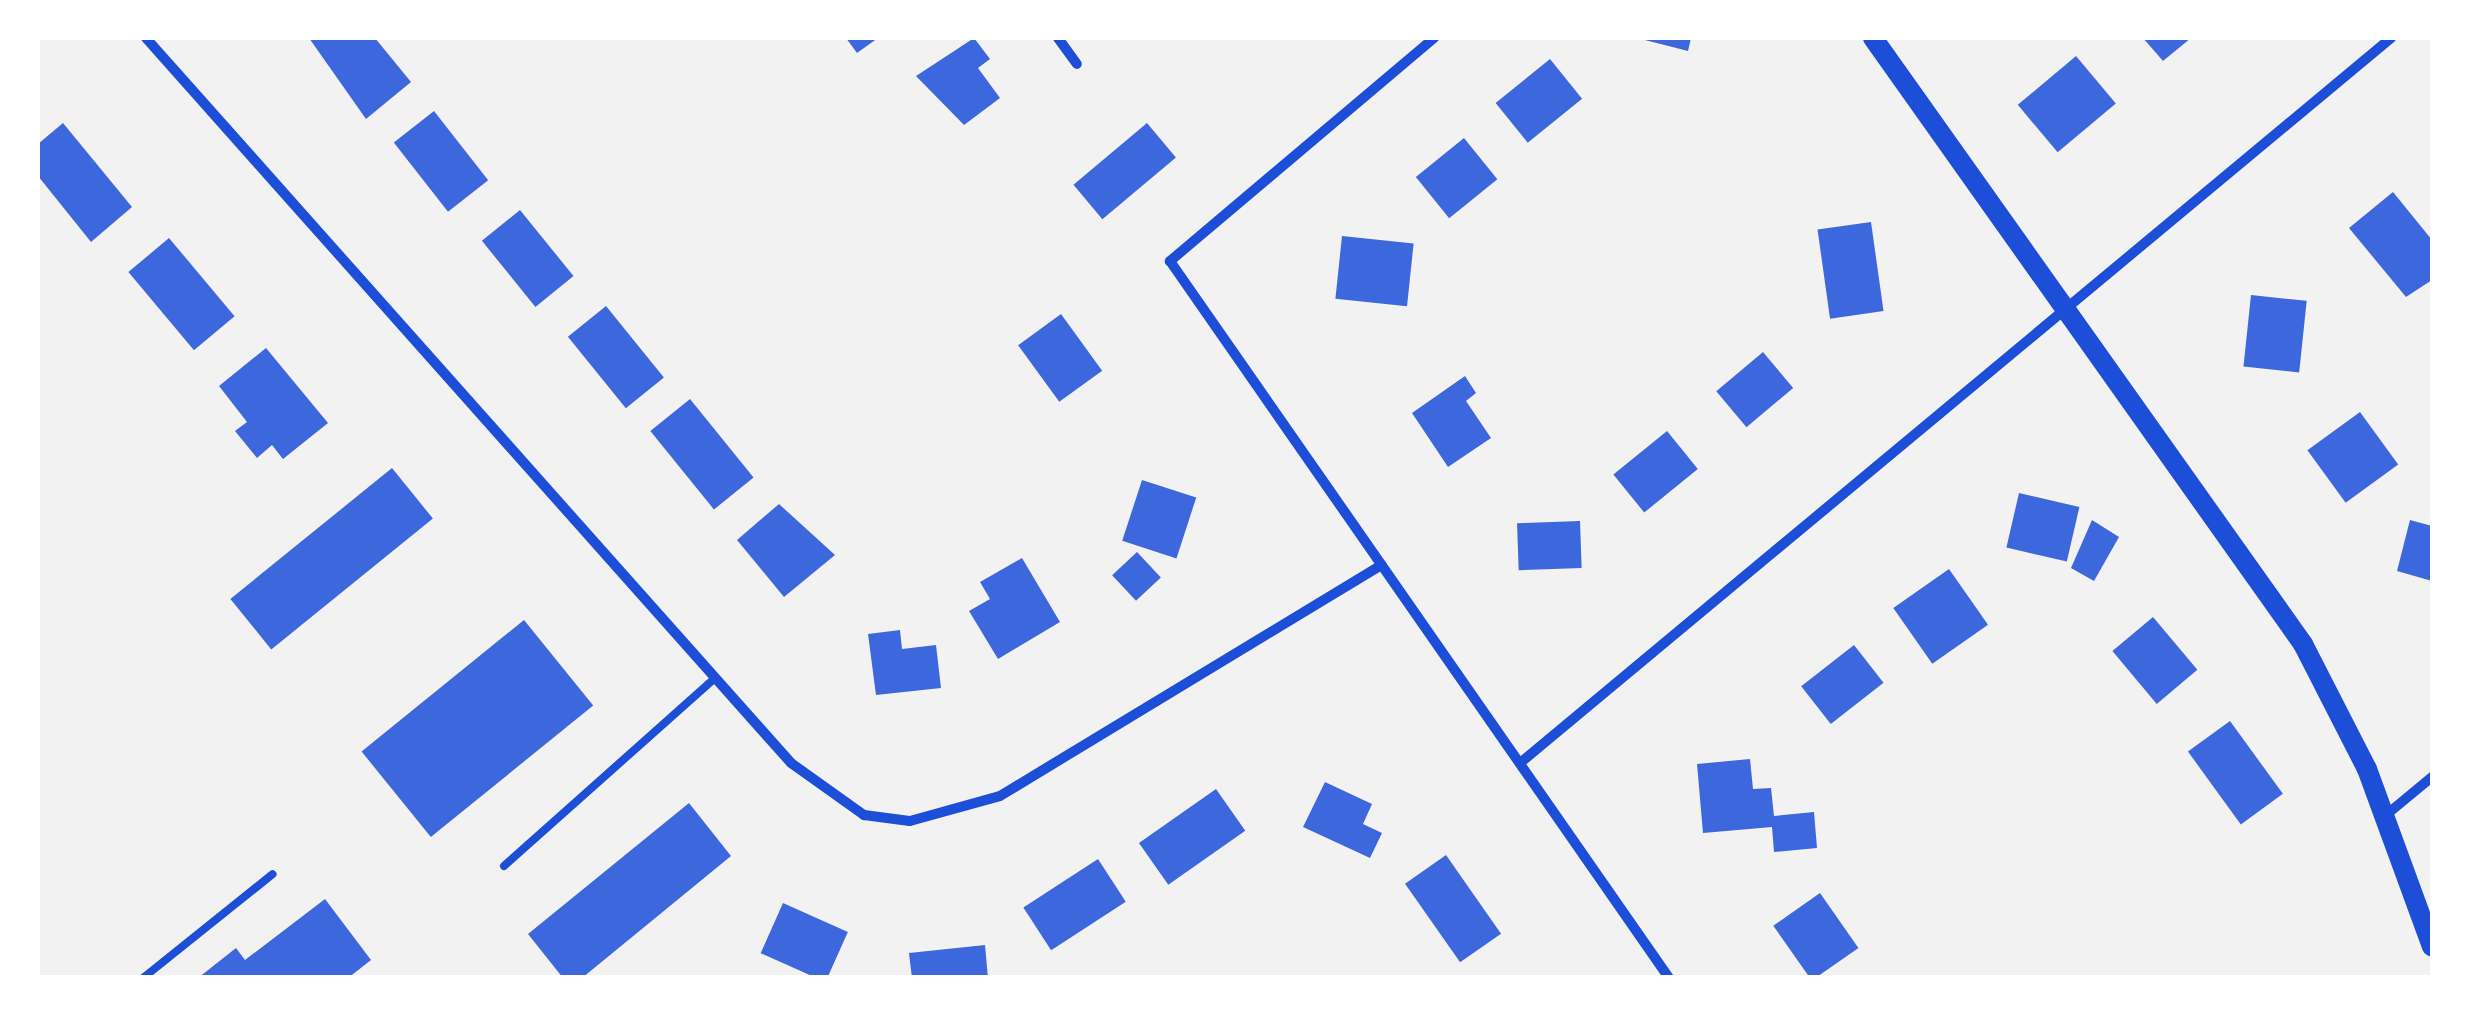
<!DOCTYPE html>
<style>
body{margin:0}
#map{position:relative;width:2470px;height:1015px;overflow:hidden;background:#f2f2f2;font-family:Quicksand,sans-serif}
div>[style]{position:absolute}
.building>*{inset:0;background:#3d67dc;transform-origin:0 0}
.service>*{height:8px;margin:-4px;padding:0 4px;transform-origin:4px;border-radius:4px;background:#1d4ed8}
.minor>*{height:10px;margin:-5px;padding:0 5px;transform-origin:5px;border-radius:5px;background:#1d4ed8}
.secondary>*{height:20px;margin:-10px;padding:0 10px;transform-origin:10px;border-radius:10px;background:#1d4ed8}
span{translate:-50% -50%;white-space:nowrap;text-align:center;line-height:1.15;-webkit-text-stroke:9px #fff;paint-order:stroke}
.frame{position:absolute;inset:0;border:40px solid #fff;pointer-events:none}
</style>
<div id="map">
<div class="building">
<i style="clip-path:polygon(309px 38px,375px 38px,411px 82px,366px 119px)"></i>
<i style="clip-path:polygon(846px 38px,878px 38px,857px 53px)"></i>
<i style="clip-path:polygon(974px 38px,990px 59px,978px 68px,1000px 98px,964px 125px,916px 76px)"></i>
<i style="clip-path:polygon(1637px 38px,1691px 38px,1688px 51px)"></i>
<i style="clip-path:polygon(2143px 38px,2191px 38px,2163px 61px)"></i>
<i style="left:2076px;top:56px;width:62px;height:76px;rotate:50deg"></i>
<i style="left:1550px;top:59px;width:51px;height:70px;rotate:51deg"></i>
<i style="left:434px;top:111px;width:88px;height:51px;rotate:52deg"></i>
<i style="clip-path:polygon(63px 123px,132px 207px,91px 242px,38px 176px,38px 144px)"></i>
<i style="left:1147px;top:123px;width:45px;height:96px;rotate:50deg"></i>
<i style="left:1464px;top:138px;width:53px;height:62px;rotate:51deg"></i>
<i style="clip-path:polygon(2393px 192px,2432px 240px,2432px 280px,2406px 297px,2349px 228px)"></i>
<i style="left:520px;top:210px;width:85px;height:49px;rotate:51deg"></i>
<i style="left:1871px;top:222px;width:90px;height:54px;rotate:82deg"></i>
<i style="left:1342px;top:236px;width:72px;height:63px;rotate:6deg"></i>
<i style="left:169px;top:238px;width:102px;height:53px;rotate:50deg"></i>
<i style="left:2251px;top:295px;width:56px;height:72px;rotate:6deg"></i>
<i style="left:606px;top:306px;width:92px;height:49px;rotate:51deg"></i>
<i style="left:1061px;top:314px;width:70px;height:53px;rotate:54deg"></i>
<i style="clip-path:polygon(266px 348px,328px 423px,283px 459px,272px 445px,257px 458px,235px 431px,247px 422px,219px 386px)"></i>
<i style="left:1763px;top:352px;width:47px;height:61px;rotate:50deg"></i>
<i style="clip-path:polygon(1465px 376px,1476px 393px,1466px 401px,1491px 438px,1448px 467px,1412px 413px)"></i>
<i style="left:690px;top:399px;width:101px;height:51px;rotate:51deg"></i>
<i style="left:2360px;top:412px;width:65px;height:65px;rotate:54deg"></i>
<i style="left:1667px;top:431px;width:49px;height:69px;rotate:51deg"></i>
<i style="left:392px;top:468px;width:65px;height:208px;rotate:51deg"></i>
<i style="left:1142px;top:480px;width:57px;height:64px;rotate:18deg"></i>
<i style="left:2019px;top:493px;width:62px;height:56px;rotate:13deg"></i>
<i style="clip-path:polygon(779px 504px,835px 555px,784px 597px,737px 540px)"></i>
<i style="clip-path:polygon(2092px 520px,2119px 537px,2094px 581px,2071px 568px)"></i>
<i style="clip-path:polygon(2410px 520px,2432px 526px,2432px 581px,2397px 571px)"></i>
<i style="left:1580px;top:521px;width:47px;height:63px;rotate:88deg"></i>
<i style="left:1137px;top:552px;width:35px;height:34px;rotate:47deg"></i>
<i style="clip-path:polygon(1022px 558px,1060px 622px,998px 659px,969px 611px,990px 599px,980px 582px)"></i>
<i style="left:1949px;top:569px;width:68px;height:68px;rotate:55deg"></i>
<i style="left:2153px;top:617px;width:69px;height:53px;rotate:50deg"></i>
<i style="left:524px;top:620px;width:110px;height:209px;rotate:51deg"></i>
<i style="clip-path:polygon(900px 630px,902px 649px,936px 645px,941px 688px,876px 695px,868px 634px)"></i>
<i style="left:1854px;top:645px;width:48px;height:67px;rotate:52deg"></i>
<i style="left:2230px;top:721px;width:90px;height:52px;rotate:54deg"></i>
<i style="clip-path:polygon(1750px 759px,1753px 789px,1771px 788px,1774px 816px,1814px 812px,1817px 848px,1774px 852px,1772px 827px,1703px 833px,1697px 764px)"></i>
<i style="clip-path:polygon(1325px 782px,1372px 804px,1363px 824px,1382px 833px,1370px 858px,1303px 827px)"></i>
<i style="left:1216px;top:789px;width:51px;height:94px;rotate:55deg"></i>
<i style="clip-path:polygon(689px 803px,731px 856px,582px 978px,563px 978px,528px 934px)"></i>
<i style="left:1446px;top:855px;width:96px;height:50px;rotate:55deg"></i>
<i style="left:1098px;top:859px;width:51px;height:89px;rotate:57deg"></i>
<i style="left:1820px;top:893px;width:67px;height:57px;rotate:55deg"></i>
<i style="clip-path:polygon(325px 899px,371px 960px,348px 978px,198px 978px,236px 948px,245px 960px)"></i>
<i style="left:783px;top:903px;width:71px;height:55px;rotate:24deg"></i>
<i style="clip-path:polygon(985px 945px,988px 978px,912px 978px,909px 953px)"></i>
</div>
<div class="service">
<i style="left:504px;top:866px;width:283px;rotate:-41.7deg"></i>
<i style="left:143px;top:978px;width:166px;rotate:-38.7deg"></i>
</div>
<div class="minor">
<i style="left:146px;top:38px;width:970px;rotate:48.34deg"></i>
<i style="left:791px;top:763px;width:90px;rotate:35.5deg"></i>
<i style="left:864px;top:815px;width:46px;rotate:7.4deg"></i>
<i style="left:910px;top:821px;width:93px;rotate:-15.5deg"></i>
<i style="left:1000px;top:796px;width:446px;rotate:-31.2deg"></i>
<i style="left:1058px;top:38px;width:32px;rotate:54deg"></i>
<i style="left:1434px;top:38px;width:346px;rotate:139.8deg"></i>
<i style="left:1170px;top:261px;width:874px;rotate:55.16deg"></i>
<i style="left:1520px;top:763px;width:1133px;rotate:-39.77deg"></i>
<i style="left:2386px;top:815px;width:60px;rotate:-39.6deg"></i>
</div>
<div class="secondary">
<i style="left:1873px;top:38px;width:743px;rotate:54.64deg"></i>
<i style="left:2303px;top:644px;width:140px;rotate:62.9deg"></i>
<i style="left:2367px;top:769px;width:189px;rotate:69.9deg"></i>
</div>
<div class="frame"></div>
</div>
